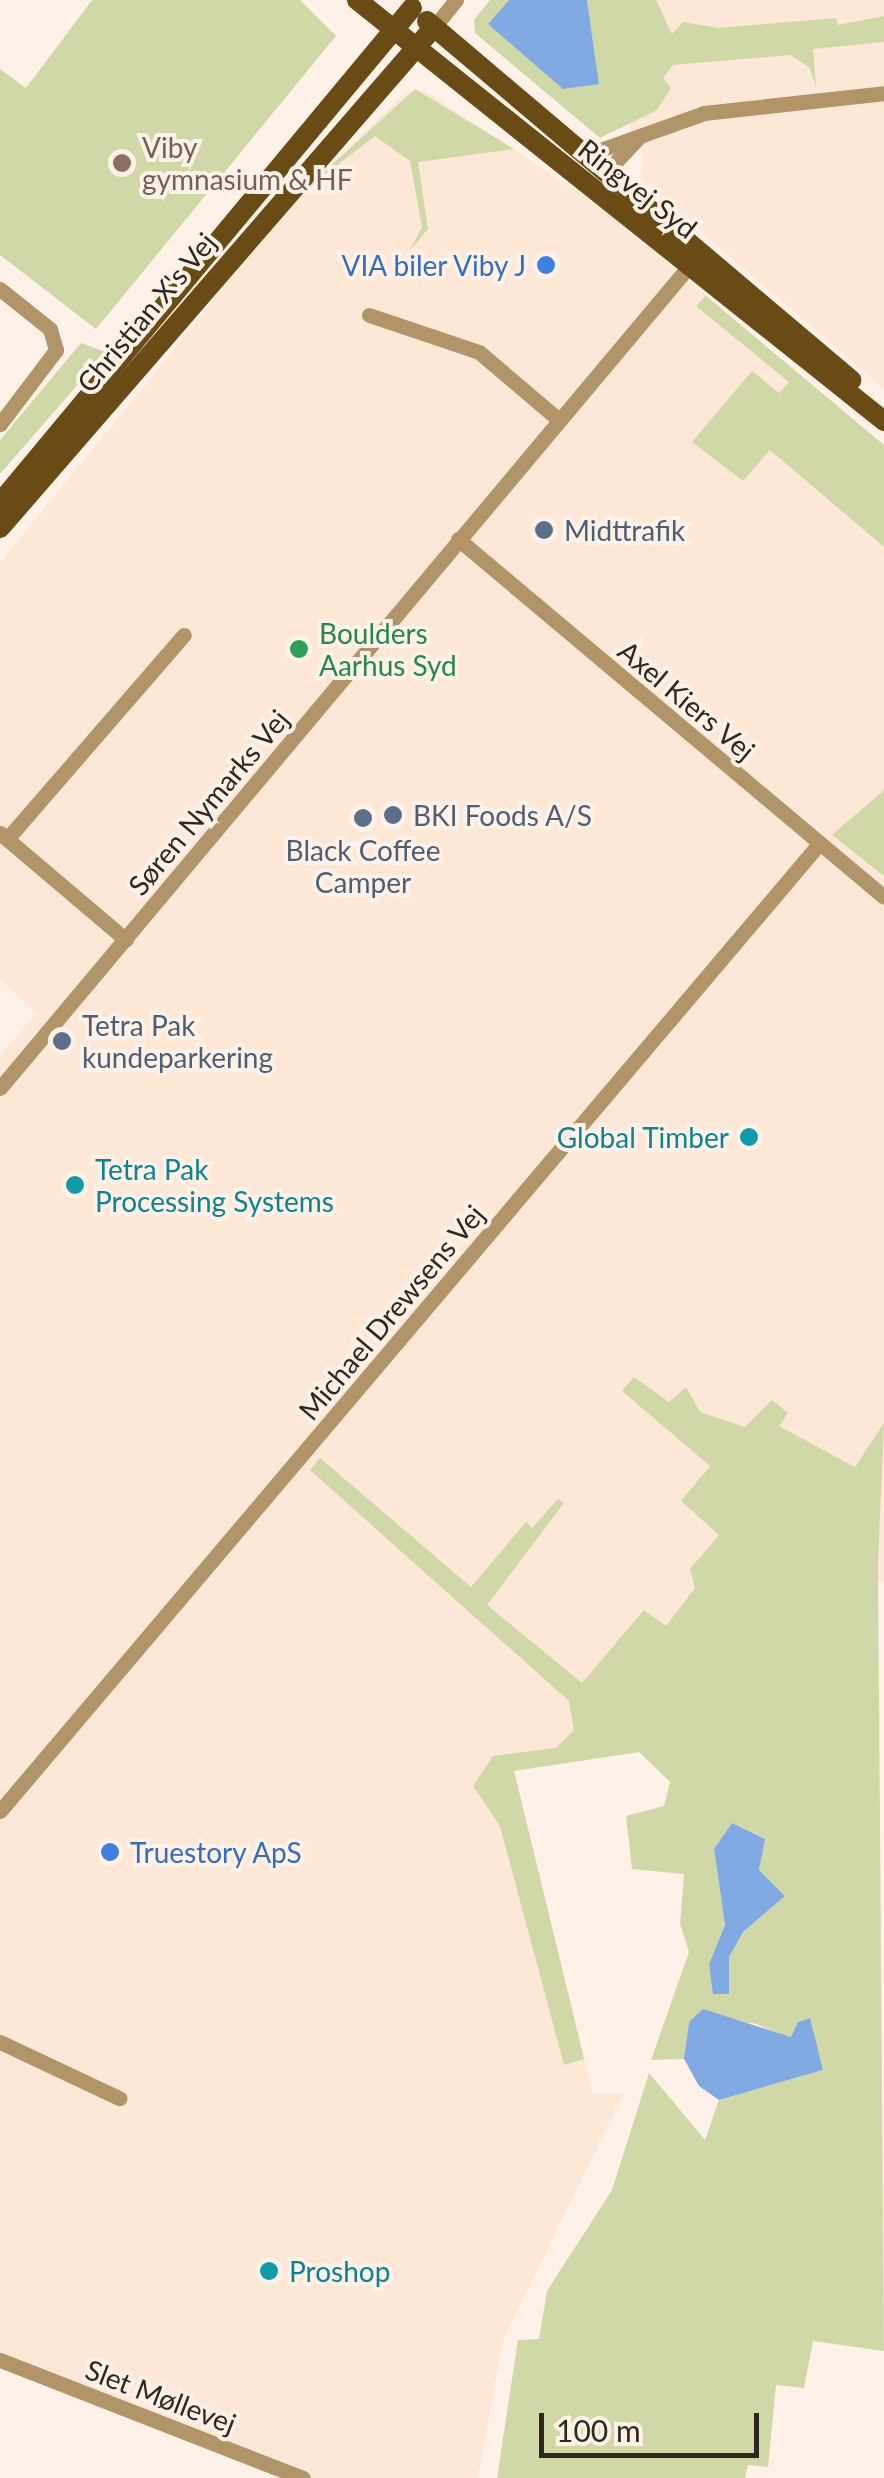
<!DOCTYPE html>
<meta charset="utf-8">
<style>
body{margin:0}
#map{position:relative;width:884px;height:2478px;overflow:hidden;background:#fef2e8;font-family:Lato,sans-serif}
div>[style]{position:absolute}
.built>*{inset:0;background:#fde7d6}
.green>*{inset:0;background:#cfd8a6}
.water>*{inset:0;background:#81aae3}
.minor>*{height:15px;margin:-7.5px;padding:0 7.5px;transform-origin:7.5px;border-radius:7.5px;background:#b19568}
.major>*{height:20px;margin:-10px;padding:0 10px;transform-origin:10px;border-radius:10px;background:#684b15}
.dots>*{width:28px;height:28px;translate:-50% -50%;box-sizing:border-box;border:5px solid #fef2e8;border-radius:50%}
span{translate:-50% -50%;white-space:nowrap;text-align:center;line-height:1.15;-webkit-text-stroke:8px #fef2e8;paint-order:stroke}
.education-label{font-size:28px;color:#785e54}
.left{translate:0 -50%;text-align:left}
.street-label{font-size:28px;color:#32271e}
.shop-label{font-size:28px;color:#366cbe}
.right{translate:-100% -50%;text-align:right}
.service-label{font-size:28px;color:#4e5e75}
.leisure-label{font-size:28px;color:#27864d}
.culture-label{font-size:28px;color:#0d838f}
.scale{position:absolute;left:539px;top:2413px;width:220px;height:45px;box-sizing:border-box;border:5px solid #32271e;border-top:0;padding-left:12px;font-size:30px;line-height:35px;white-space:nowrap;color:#32271e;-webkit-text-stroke:8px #fef2e8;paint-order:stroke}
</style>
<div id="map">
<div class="built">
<i style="clip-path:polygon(610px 0,884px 0,884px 389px,641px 180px,641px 153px,620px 105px)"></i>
<i style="clip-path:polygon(425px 91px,597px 204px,884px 445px,884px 1582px,805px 1586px,639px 1752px,514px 1770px,593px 2094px,624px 2093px,503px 2340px,478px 2478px,279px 2478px,0 2368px,0 1055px,37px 1013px,0 980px,0 563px,301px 193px,406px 92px)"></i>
</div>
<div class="green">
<i style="clip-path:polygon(92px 0,300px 0,336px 36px,96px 329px,0 255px,0 69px,26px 88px)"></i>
<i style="clip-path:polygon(490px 0,509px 0,488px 24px,599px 84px,587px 0,656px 0,672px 34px,683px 22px,718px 28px,836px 18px,838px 25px,884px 16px,884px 42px,813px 49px,816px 86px,809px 67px,790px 55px,673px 65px,663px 78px,671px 88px,657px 110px,600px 138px,475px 33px,474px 20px)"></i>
<i style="clip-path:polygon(415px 89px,514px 149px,418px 162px,428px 229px,410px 250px,422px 227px,410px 161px,375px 136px,301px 193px)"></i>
<i style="clip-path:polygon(706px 296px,884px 445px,884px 547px,770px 450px,743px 481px,692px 442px,752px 371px,779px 393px,789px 382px,696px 306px)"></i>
<i style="clip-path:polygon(81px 343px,106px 352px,0 474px,0 440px)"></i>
<i style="clip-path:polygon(884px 790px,884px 876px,832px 835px)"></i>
<i style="clip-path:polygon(evenodd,634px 1377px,669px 1402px,686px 1387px,700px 1412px,745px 1427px,772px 1400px,788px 1413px,779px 1426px,855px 1467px,884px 1423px,878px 1562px,884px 2351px,813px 2341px,804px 2388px,776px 2385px,768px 2467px,748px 2465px,745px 2478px,497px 2478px,518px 2340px,539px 2339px,547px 2291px,612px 2190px,649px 2073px,705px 2140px,719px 2100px,823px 2070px,809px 2018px,798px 2022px,791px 2038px,753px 2023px,689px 2022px,684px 2059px,651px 2060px,689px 1952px,680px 1924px,684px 1874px,632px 1869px,626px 1816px,664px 1806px,670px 1782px,639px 1752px,514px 1771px,584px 2059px,564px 2065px,500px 1826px,473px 1786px,493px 1756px,556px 1748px,574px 1730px,569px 1701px,310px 1470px,320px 1458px,471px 1587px,526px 1522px,532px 1528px,558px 1499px,564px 1503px,487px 1605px,582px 1683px,644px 1610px,666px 1626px,695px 1588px,690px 1569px,719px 1535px,681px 1501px,710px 1466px,622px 1391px,634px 1377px,732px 1823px,764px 1838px,759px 1870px,785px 1896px,743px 1932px,729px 1957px,729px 1993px,709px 1964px,725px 1925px,714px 1850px,732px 1823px)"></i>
</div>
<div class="water">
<i style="clip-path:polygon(509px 0,587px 0,599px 84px,563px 89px,488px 24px)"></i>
<i style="clip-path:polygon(732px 1823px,765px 1839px,759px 1870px,785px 1896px,743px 1932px,729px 1957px,729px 1994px,713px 1994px,709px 1964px,725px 1925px,714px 1849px)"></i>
<i style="clip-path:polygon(703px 2009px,791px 2037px,798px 2022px,810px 2018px,823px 2070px,719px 2100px,699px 2086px,684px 2059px,689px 2022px)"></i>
</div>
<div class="minor">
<i style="left:434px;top:27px;width:35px;rotate:-51deg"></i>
<i style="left:589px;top:154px;width:122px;rotate:-19.6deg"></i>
<i style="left:704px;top:113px;width:181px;rotate:-6.3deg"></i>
<i style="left:609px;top:169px;width:45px;rotate:-46.8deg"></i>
<i style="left:0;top:289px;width:64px;rotate:38.7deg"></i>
<i style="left:50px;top:329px;width:22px;rotate:74deg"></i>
<i style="left:56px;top:350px;width:93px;rotate:127.1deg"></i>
<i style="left:369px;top:315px;width:116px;rotate:18.6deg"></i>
<i style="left:479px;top:352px;width:105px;rotate:40.4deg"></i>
<i style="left:458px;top:539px;width:556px;rotate:40.04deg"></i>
<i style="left:0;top:833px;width:165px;rotate:40.3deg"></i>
<i style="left:7px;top:839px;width:270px;rotate:-49.1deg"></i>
<i style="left:0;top:1088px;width:1080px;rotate:-50.03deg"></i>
<i style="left:0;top:1811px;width:1267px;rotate:-49.74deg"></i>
<i style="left:0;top:2042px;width:132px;rotate:25.2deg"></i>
<i style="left:0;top:2360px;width:325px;rotate:21.3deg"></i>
</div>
<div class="major">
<i style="left:357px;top:0;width:675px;rotate:38.62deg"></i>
<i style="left:427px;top:21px;width:556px;rotate:40.25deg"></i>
<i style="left:0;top:503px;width:644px;rotate:-50.23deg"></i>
<i style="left:0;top:528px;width:663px;rotate:-49.1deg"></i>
</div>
<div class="dots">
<i style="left:122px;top:163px;background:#8d6e63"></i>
<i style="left:546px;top:265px;background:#3f7fe0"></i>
<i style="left:544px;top:530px;background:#5c6f8a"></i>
<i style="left:299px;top:649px;background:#2e9e5b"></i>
<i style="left:393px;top:815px;background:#5c6f8a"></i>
<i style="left:363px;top:818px;background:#5c6f8a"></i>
<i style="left:62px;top:1041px;background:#5c6f8a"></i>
<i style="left:749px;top:1137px;background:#0f9aa8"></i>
<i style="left:75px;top:1185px;background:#0f9aa8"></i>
<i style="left:110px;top:1852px;background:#3f7fe0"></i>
<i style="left:269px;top:2271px;background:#0f9aa8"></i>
</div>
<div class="education-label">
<span class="left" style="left:142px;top:163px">Viby<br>gymnasium &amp; HF</span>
</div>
<div class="street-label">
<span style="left:638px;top:188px;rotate:38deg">Ringvej Syd</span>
<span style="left:146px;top:312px;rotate:-50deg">Christian X's Vej</span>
<span style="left:687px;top:700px;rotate:40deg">Axel Kiers Vej</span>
<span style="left:208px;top:802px;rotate:-50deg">Søren Nymarks Vej</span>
<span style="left:391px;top:1312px;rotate:-50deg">Michael Drewsens Vej</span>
<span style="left:161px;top:2396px;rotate:21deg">Slet Møllevej</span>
</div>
<div class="shop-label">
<span class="right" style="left:526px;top:265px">VIA biler Viby J</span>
<span class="left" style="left:130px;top:1852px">Truestory ApS</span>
</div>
<div class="service-label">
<span class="left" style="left:564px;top:530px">Midttrafik</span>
<span class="left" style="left:413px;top:815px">BKI Foods A/S</span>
<span style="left:363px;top:866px">Black Coffee<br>Camper</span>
<span class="left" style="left:82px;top:1041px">Tetra Pak<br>kundeparkering</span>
</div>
<div class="leisure-label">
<span class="left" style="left:319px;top:649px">Boulders<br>Aarhus Syd</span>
</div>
<div class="culture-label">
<span class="right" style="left:729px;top:1137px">Global Timber</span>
<span class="left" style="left:95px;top:1185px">Tetra Pak<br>Processing Systems</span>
<span class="left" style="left:289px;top:2271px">Proshop</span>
</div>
<div class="scale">100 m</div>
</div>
